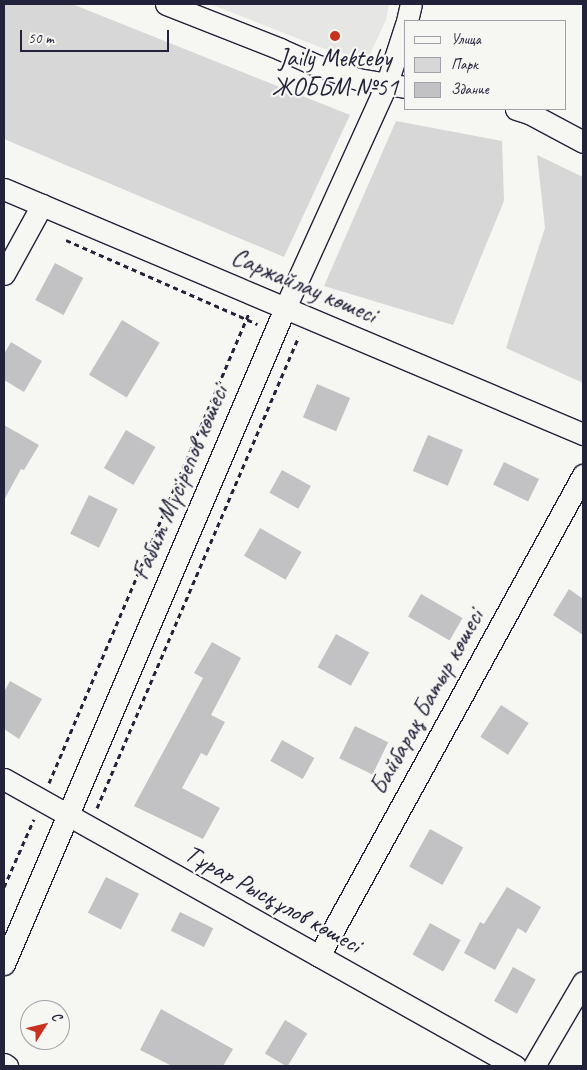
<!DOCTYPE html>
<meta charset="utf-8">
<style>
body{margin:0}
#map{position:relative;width:587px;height:1070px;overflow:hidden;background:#f6f6f2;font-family:Caveat,sans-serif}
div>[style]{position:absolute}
.built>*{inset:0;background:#e6e6e4}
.green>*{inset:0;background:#d7d7d7}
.building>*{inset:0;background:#c2c2c4;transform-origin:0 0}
.path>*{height:3px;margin-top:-1.5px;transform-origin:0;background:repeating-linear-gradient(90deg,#22223b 0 5px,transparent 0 9px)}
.roads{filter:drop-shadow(1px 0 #22223b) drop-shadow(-1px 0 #22223b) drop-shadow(0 1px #22223b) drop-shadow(0 -1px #22223b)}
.minor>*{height:21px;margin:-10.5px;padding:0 10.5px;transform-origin:10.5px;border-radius:10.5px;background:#f6f6f2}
.dots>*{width:14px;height:14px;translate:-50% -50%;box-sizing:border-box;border:2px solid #f6f6f2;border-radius:50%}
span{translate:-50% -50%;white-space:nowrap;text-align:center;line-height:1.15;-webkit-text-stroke:4.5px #f6f6f2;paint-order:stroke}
.poi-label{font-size:25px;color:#22223b}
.street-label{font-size:25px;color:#22223b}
.frame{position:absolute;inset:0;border:5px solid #22223b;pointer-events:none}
.legend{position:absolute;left:404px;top:20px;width:162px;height:90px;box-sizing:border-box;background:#f6f6f2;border:1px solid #a1a1a9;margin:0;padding:6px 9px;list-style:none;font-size:15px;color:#22223b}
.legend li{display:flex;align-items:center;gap:10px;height:25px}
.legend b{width:25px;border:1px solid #a1a1a9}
.north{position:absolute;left:20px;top:1000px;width:50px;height:50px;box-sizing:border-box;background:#f6f6f2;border:1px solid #a1a1a9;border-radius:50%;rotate:54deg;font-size:14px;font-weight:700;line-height:20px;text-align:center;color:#22223b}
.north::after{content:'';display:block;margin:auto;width:18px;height:22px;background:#c8321e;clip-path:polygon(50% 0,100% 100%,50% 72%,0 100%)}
.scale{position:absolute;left:20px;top:30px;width:149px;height:22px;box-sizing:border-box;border:2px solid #22223b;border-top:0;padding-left:6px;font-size:15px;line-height:18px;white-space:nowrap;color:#22223b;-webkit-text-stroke:4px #f6f6f2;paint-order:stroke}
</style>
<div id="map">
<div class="built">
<i style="clip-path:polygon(210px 4px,389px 4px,386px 20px,368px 58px,330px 51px)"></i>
</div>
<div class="green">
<i style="clip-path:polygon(4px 4px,72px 4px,350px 115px,284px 257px,4px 139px)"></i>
<i style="clip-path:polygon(396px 121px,502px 141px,504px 201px,453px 325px,324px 286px)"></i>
<i style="clip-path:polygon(537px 155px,583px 177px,583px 383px,506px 348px,545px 228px)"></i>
</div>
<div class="building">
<i style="left:55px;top:263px;width:32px;height:42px;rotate:28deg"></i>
<i style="left:122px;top:320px;width:44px;height:64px;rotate:31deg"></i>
<i style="clip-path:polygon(11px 342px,42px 361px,24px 392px,4px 380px,4px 354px)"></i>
<i style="left:317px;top:384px;width:36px;height:36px;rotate:23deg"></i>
<i style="clip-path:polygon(4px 425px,39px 445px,24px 470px,21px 469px,4px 500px)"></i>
<i style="left:126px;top:430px;width:34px;height:44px;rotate:30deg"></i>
<i style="left:428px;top:435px;width:38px;height:39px;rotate:23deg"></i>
<i style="left:504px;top:462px;width:39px;height:25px;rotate:26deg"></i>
<i style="left:282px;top:470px;width:33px;height:26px;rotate:29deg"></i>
<i style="left:89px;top:495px;width:32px;height:43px;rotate:26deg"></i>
<i style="left:260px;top:528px;width:48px;height:32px;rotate:30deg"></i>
<i style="clip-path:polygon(569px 589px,583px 599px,583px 635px,553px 615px)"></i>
<i style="left:421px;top:594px;width:48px;height:26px;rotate:30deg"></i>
<i style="left:336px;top:634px;width:38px;height:38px;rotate:29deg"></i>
<i style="clip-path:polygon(212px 642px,241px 658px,211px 715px,225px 722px,207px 756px,201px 753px,182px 788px,220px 808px,203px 839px,134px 806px,203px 678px,194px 673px)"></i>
<i style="clip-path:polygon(10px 681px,42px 699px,19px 739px,4px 729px,4px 692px)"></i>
<i style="left:501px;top:705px;width:33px;height:38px;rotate:33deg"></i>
<i style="left:355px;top:726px;width:37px;height:36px;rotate:26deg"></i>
<i style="left:282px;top:740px;width:37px;height:24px;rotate:29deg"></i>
<i style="left:430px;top:829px;width:38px;height:43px;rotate:29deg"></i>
<i style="left:106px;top:877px;width:37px;height:40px;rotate:27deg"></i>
<i style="clip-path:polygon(507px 887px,541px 907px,526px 933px,518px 928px,495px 970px,464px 953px,480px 922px,484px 924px)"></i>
<i style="left:180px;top:912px;width:37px;height:21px;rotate:26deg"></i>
<i style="left:430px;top:923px;width:35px;height:36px;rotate:29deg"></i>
<i style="left:513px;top:967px;width:26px;height:39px;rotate:29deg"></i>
<i style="clip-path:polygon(161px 1009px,233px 1049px,223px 1066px,172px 1066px,140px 1050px)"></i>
<i style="left:285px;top:1020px;width:26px;height:39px;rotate:31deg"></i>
</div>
<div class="path">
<i style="left:66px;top:240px;width:209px;rotate:23.7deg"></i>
<i style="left:49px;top:783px;width:511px;rotate:-66.95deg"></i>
<i style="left:97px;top:808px;width:513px;rotate:-66.83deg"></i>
<i style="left:4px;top:887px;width:74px;rotate:-66.2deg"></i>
</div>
<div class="roads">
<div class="minor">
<i style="left:166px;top:4px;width:123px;rotate:21.5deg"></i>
<i style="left:280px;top:49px;width:42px;rotate:24.1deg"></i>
<i style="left:318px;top:66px;width:42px;rotate:18deg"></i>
<i style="left:358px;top:79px;width:49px;rotate:9.5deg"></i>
<i style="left:407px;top:21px;width:17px;rotate:-77deg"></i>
<i style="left:516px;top:109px;width:14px;rotate:17deg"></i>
<i style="left:529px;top:113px;width:61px;rotate:28.2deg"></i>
<i style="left:4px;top:189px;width:629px;rotate:22.94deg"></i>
<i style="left:4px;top:274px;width:79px;rotate:-61.2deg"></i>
<i style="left:4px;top:779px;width:586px;rotate:29.32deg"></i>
<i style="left:319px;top:956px;width:549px;rotate:-61.24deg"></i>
<i style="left:4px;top:964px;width:714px;rotate:-66.81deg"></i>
<i style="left:285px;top:308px;width:247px;rotate:-65.6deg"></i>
<i style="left:387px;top:83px;width:62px;rotate:-72.1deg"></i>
<i style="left:4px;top:1064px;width:4px;rotate:34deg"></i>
<i style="left:534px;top:1066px;width:97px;rotate:-59.7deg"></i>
</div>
</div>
<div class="dots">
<i style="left:335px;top:36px;background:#c8321e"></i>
</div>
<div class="poi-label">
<span style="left:335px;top:73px">Jaily Mekteby<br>ЖОББМ №51</span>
</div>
<div class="street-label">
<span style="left:304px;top:286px;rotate:23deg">Саржайлау көшесі</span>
<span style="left:180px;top:483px;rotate:-67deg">Ғабит Мүсірепов көшесі</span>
<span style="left:427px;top:702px;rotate:-61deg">Байбарақ Батыр көшесі</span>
<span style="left:273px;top:899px;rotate:29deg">Тұрар Рысқұлов көшесі</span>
</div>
<div class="frame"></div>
<ul class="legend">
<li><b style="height:6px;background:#f6f6f2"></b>Улица</li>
<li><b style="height:14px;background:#d7d7d7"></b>Парк</li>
<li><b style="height:14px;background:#c2c2c4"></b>Здание</li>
</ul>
<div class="north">С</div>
<div class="scale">50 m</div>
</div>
